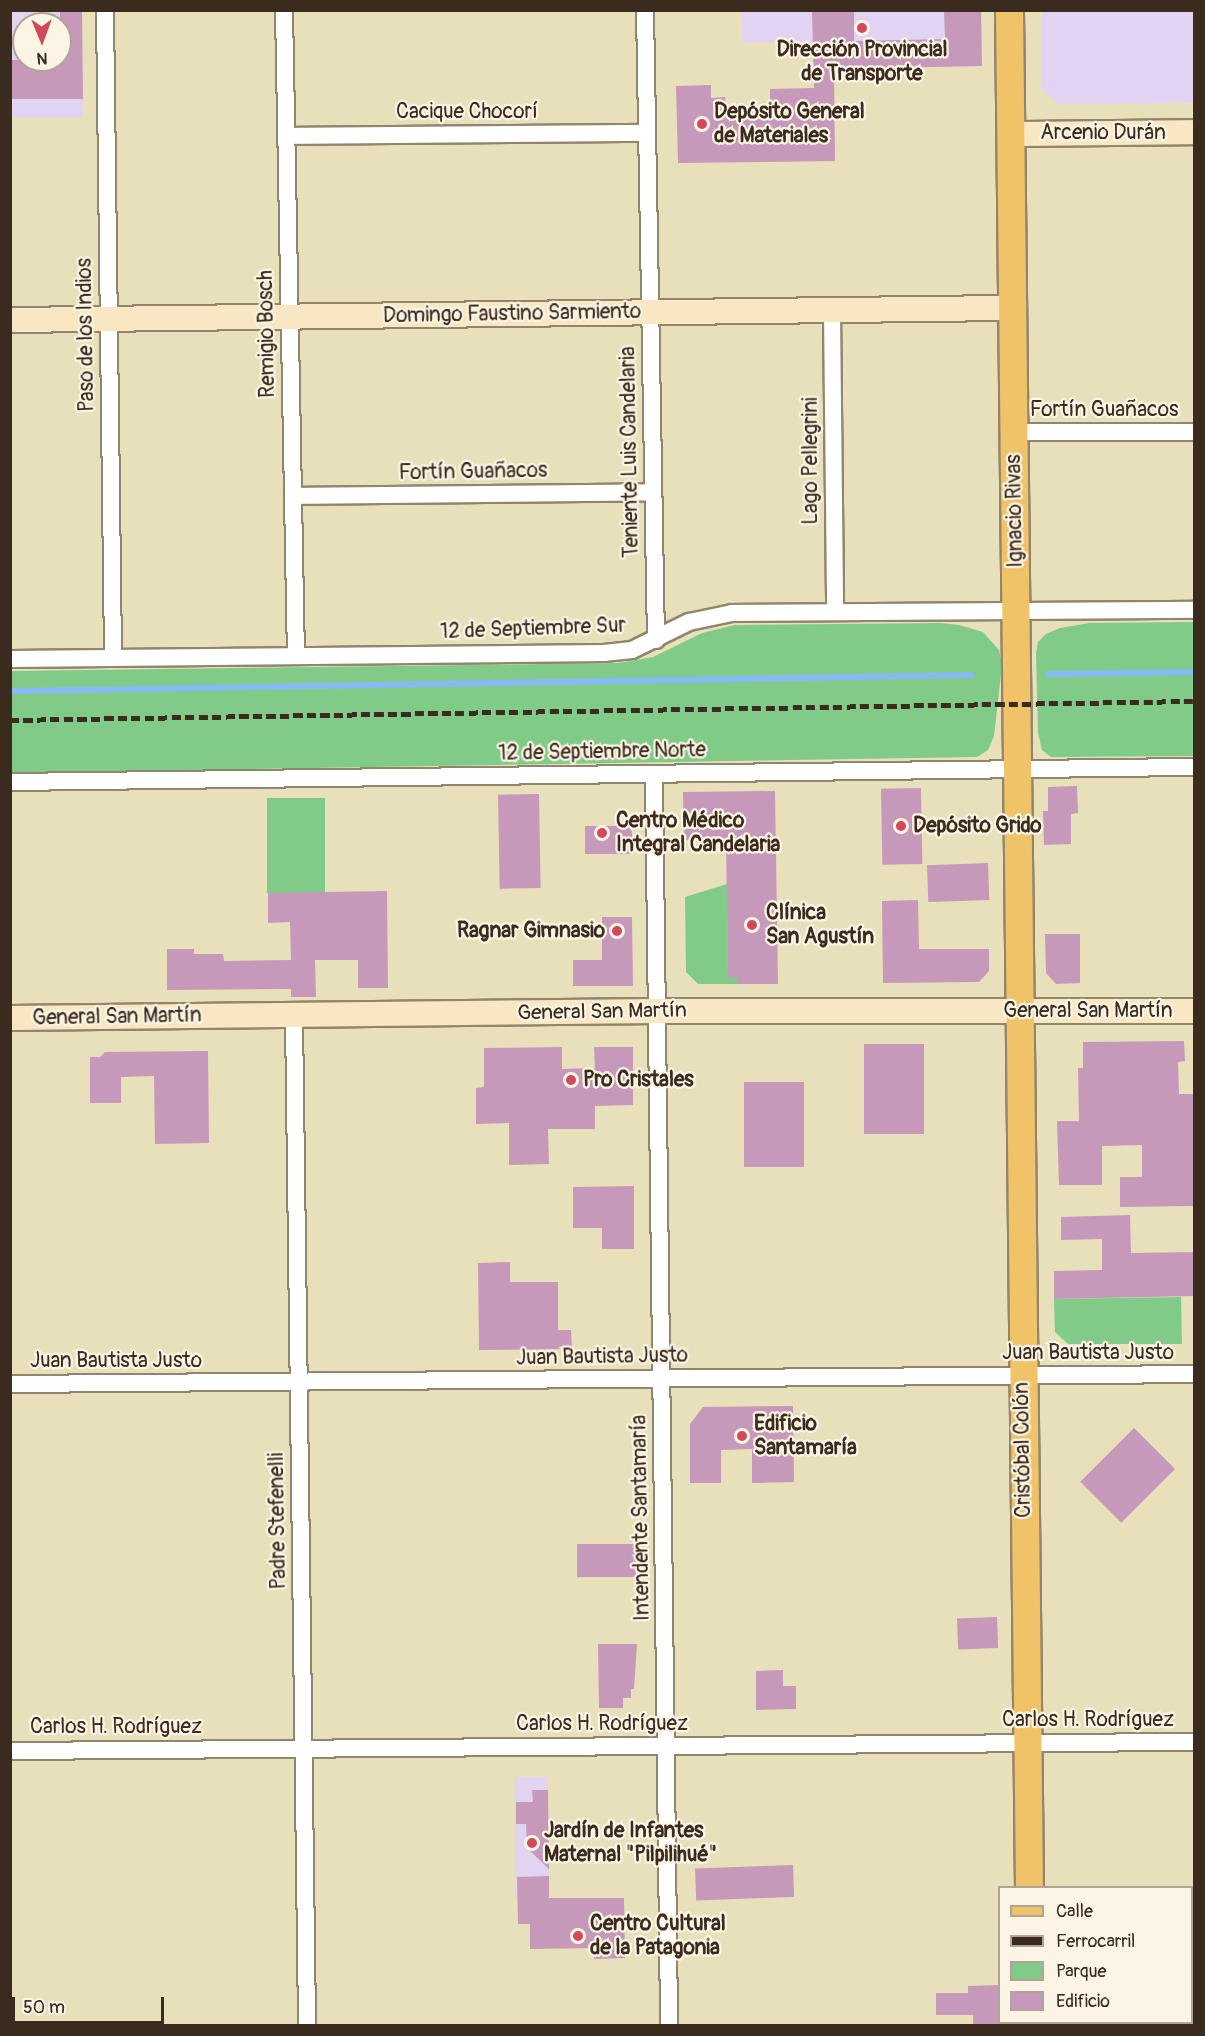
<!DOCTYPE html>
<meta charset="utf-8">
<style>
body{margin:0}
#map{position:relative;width:1205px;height:2036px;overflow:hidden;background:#e8e0ba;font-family:Pangolin,sans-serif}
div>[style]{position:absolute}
.built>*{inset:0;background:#e3d3f2;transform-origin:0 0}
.green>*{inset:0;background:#81cb88;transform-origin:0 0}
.stream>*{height:6px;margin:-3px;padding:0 3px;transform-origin:3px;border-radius:3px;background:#87baf5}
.building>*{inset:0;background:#c698ba;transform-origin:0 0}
.roads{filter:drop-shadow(2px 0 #92856c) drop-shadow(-2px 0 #92856c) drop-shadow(0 2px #92856c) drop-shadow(0 -2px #92856c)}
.street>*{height:16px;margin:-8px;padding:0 8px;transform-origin:8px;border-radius:8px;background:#fff}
.secondary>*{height:24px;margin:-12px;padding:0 12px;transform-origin:12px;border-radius:12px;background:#f9e7c3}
.primary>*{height:27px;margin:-13.5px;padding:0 13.5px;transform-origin:13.5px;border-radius:13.5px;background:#f0c369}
.rail>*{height:4.5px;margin-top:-2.25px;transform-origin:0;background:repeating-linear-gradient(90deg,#3b2a1e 0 9px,transparent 0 13.5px)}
.dots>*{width:16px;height:16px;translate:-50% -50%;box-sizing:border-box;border:3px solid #fcf5e5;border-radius:50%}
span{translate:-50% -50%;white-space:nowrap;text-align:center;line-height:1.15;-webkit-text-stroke:4.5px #fcf5e5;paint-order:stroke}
.poi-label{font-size:21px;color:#3b2a1e;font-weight:700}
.left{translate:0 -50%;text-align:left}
.right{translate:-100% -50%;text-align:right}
.street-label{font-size:21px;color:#3b2a1e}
.frame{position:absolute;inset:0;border:12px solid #3b2a1e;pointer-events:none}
.legend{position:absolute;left:998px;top:1886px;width:195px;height:138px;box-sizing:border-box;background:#fcf5e5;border:2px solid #afa495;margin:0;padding:8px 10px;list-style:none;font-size:18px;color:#3b2a1e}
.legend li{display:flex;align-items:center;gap:12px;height:30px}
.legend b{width:30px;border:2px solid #afa495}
.north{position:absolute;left:12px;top:12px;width:60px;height:60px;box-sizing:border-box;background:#fcf5e5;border:2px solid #afa495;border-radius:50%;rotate:179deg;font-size:16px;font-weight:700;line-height:24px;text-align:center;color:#3b2a1e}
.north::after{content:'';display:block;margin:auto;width:21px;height:27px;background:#d1495b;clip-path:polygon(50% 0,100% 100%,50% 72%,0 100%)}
.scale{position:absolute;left:12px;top:1997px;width:152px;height:27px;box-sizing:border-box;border:3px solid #3b2a1e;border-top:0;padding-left:8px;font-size:18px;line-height:21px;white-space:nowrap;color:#3b2a1e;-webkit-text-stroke:4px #fcf5e5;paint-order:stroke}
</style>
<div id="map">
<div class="built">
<i style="clip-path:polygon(evenodd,10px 11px,82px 11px,83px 117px,11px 117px,10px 11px,24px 24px,60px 24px,60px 60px,24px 60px,24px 24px)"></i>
<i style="clip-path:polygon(741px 11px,981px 11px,982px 66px,834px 69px,834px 58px,813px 58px,813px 41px,742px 43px)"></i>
<i style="clip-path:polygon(1042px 11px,1194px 11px,1194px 103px,1059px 104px,1042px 90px)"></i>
<i style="left:548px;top:1777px;width:121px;height:33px;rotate:90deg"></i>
</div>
<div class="green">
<i style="clip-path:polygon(1194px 622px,1194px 756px,1058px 757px,1051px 757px,1042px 750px,1038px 733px,1036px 653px,1038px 642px,1046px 634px,1060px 628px,1089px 623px)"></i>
<i style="clip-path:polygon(940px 623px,959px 625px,983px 632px,999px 650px,1002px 665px,994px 736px,988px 750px,977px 757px,11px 773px,11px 671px,618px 663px,653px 657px,702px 633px,735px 625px)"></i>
<i style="left:267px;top:798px;width:58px;height:95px"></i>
<i style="clip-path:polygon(727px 884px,728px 977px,737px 977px,737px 984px,698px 984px,686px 972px,685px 897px)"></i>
<i style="clip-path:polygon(1181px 1297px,1182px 1344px,1068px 1344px,1055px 1332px,1054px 1299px)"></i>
</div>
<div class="stream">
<i style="left:1048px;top:674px;width:146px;rotate:-0.8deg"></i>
<i style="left:10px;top:691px;width:962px;rotate:-0.95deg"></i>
</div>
<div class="building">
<i style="clip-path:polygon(60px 10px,82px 10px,83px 99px,10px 99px,10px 60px,60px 60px)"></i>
<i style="clip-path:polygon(812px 10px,854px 10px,854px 41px,945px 39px,944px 10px,981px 10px,982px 66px,834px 69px,835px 161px,678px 163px,676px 86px,711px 85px,711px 98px,725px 97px,726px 106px,770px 106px,770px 89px,814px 88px)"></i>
<i style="clip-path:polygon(1077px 786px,1078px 813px,1071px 814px,1071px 844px,1044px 845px,1043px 811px,1048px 811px,1048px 787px)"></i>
<i style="left:921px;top:788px;width:76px;height:40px;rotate:89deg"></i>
<i style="clip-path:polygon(775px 791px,778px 984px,737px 984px,737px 977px,728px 978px,726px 840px,684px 840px,683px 792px)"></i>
<i style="left:539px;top:794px;width:94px;height:41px;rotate:89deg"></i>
<i style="left:585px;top:826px;width:47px;height:28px"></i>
<i style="left:988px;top:863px;width:37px;height:61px;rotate:88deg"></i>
<i style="clip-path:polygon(387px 891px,388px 988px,358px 988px,358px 960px,315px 960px,316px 997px,291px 997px,291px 989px,167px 990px,167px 949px,194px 949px,194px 954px,223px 954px,224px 961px,291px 960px,290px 922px,268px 923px,268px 893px)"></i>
<i style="clip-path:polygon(918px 900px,919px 949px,989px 949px,989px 971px,979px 982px,883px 983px,882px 901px)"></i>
<i style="clip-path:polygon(602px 917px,632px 917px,633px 986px,573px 986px,573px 960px,602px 960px)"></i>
<i style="clip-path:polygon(1045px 934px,1080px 934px,1080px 983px,1056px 984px,1046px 973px)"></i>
<i style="clip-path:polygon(1184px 1041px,1185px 1061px,1178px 1062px,1179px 1094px,1194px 1094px,1194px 1206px,1120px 1207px,1120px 1177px,1142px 1177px,1142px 1145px,1102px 1146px,1102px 1185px,1059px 1185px,1057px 1121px,1079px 1121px,1078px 1068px,1083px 1068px,1083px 1042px)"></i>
<i style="left:864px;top:1044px;width:60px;height:90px"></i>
<i style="clip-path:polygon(562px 1047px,562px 1069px,595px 1068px,594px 1047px,633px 1047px,633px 1105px,595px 1106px,595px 1129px,548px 1129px,549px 1164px,509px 1165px,509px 1123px,476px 1124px,476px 1088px,484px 1087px,484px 1048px)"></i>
<i style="clip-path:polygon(208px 1051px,209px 1143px,155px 1144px,154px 1076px,121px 1077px,121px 1103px,90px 1103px,90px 1057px,100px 1057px,105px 1052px)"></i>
<i style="left:744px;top:1082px;width:60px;height:85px"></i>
<i style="clip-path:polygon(634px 1186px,634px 1249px,602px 1249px,602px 1228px,573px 1228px,573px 1187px)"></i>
<i style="clip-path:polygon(1130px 1215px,1131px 1253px,1194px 1252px,1194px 1296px,1054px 1299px,1054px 1271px,1102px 1270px,1102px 1239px,1061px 1240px,1061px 1217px)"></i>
<i style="clip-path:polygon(510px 1262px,510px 1282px,558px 1282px,558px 1330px,571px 1330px,572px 1349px,479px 1350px,478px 1263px)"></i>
<i style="clip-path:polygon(793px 1406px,794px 1482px,752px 1483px,752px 1449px,721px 1450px,721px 1483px,690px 1483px,690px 1424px,703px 1407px)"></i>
<i style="left:1134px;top:1428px;width:58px;height:76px;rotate:45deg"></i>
<i style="left:577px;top:1544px;width:59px;height:33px"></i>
<i style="left:997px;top:1617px;width:31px;height:40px;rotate:88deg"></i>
<i style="clip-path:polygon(598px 1644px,637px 1644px,634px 1689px,631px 1689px,631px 1698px,623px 1698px,623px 1708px,599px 1708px)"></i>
<i style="clip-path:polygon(783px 1670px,783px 1686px,796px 1686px,796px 1709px,756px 1710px,756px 1671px)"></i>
<i style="clip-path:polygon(532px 1790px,548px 1790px,549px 1869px,527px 1848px,526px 1824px,516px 1824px,516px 1802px,533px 1802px)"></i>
<i style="left:793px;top:1865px;width:32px;height:98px;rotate:88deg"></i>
<i style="clip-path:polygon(549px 1876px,549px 1898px,624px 1898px,625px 1958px,594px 1959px,594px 1948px,530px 1949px,530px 1924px,518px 1924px,517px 1877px)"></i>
<i style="clip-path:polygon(999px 1985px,999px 2025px,973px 2025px,973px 2015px,936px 2015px,936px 1993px,968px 1993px,968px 1986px)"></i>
</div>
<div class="roads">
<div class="street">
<i style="left:105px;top:10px;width:648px;rotate:89.29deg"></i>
<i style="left:284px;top:10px;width:646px;rotate:88.94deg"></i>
<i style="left:645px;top:10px;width:630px;rotate:89deg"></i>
<i style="left:286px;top:136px;width:361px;rotate:-0.5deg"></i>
<i style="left:832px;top:310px;width:302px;rotate:89.4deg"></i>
<i style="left:1014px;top:432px;width:180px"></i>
<i style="left:293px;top:496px;width:360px;rotate:-0.6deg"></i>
<i style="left:10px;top:659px;width:594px;rotate:-0.58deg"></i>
<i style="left:604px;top:653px;width:28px;rotate:-6deg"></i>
<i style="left:632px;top:650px;width:64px;rotate:-26.2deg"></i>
<i style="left:689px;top:622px;width:44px;rotate:-11.8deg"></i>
<i style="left:732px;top:613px;width:462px;rotate:-0.4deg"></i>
<i style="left:654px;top:774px;width:1252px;rotate:89.31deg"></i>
<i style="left:10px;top:782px;width:1184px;rotate:-0.73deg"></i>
<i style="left:294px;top:1016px;width:1010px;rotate:89.26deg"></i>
<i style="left:10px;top:1384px;width:1184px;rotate:-0.48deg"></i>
<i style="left:10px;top:1751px;width:1184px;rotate:-0.44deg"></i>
<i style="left:1192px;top:1922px;width:2px"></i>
</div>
<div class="secondary">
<i style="left:1011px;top:134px;width:183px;rotate:-0.6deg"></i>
<i style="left:10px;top:320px;width:1003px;rotate:-0.69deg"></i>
<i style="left:10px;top:1018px;width:648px;rotate:-0.62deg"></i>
<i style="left:658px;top:1011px;width:536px"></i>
</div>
<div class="primary">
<i style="left:1009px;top:10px;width:1878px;rotate:89.39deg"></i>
<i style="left:1031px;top:2022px;width:4px;rotate:90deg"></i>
</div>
</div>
<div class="rail">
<i style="left:10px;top:720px;width:1184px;rotate:-0.92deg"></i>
</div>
<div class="dots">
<i style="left:862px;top:28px;background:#d1495b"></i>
<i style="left:702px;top:124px;background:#d1495b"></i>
<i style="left:901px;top:826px;background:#d1495b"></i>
<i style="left:602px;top:833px;background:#d1495b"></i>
<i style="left:752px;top:925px;background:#d1495b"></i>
<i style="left:617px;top:931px;background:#d1495b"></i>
<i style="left:571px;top:1080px;background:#d1495b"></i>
<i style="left:742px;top:1436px;background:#d1495b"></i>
<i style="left:532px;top:1843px;background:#d1495b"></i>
<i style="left:578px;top:1936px;background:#d1495b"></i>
</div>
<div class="poi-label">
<span style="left:862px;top:62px">Dirección Provincial<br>de Transporte</span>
<span class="left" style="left:714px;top:124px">Depósito General<br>de Materiales</span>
<span class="left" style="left:616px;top:833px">Centro Médico<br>Integral Candelaria</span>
<span class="left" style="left:913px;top:826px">Depósito Grido</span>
<span class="left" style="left:766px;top:925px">Clínica<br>San Agustín</span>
<span class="right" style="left:605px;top:931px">Ragnar Gimnasio</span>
<span class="left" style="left:583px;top:1080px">Pro Cristales</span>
<span class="left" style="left:754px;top:1436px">Edificio<br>Santamaría</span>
<span class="left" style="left:544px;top:1843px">Jardín de Infantes<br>Maternal "Pilpilihué"</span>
<span class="left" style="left:590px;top:1936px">Centro Cultural<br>de la Patagonia</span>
</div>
<div class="street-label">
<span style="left:467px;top:112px">Cacique Chocorí</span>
<span style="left:1103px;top:133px">Arcenio Durán</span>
<span style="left:512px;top:314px;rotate:-1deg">Domingo Faustino Sarmiento</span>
<span style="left:267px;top:334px;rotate:-91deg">Remigio Bosch</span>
<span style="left:86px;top:335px;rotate:-91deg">Paso de los Indios</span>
<span style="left:1104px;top:410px">Fortín Guañacos</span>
<span style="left:630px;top:452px;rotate:-91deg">Teniente Luis Candelaria</span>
<span style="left:811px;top:461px;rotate:-90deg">Lago Pellegrini</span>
<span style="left:473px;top:472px;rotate:-1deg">Fortín Guañacos</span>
<span style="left:1015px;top:511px;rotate:-91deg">Ignacio Rivas</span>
<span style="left:533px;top:629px;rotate:-2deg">12 de Septiembre Sur</span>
<span style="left:602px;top:752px;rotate:-1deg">12 de Septiembre Norte</span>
<span style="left:1088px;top:1011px">General San Martín</span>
<span style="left:602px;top:1012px;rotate:-1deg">General San Martín</span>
<span style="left:117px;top:1017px;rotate:-1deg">General San Martín</span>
<span style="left:1088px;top:1353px">Juan Bautista Justo</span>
<span style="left:602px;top:1357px;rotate:-1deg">Juan Bautista Justo</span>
<span style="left:116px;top:1361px">Juan Bautista Justo</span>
<span style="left:1023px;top:1450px;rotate:-91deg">Cristóbal Colón</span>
<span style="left:641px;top:1518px;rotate:-91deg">Intendente Santamaría</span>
<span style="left:278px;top:1521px;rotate:-91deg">Padre Stefenelli</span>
<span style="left:1088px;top:1720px">Carlos H. Rodríguez</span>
<span style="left:602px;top:1724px">Carlos H. Rodríguez</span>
<span style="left:116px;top:1727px">Carlos H. Rodríguez</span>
</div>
<div class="frame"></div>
<ul class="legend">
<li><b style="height:8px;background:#f0c369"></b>Calle</li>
<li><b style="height:8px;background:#3b2a1e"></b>Ferrocarril</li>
<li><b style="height:16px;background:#81cb88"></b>Parque</li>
<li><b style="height:16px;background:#c698ba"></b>Edificio</li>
</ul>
<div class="north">N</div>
<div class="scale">50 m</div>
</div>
